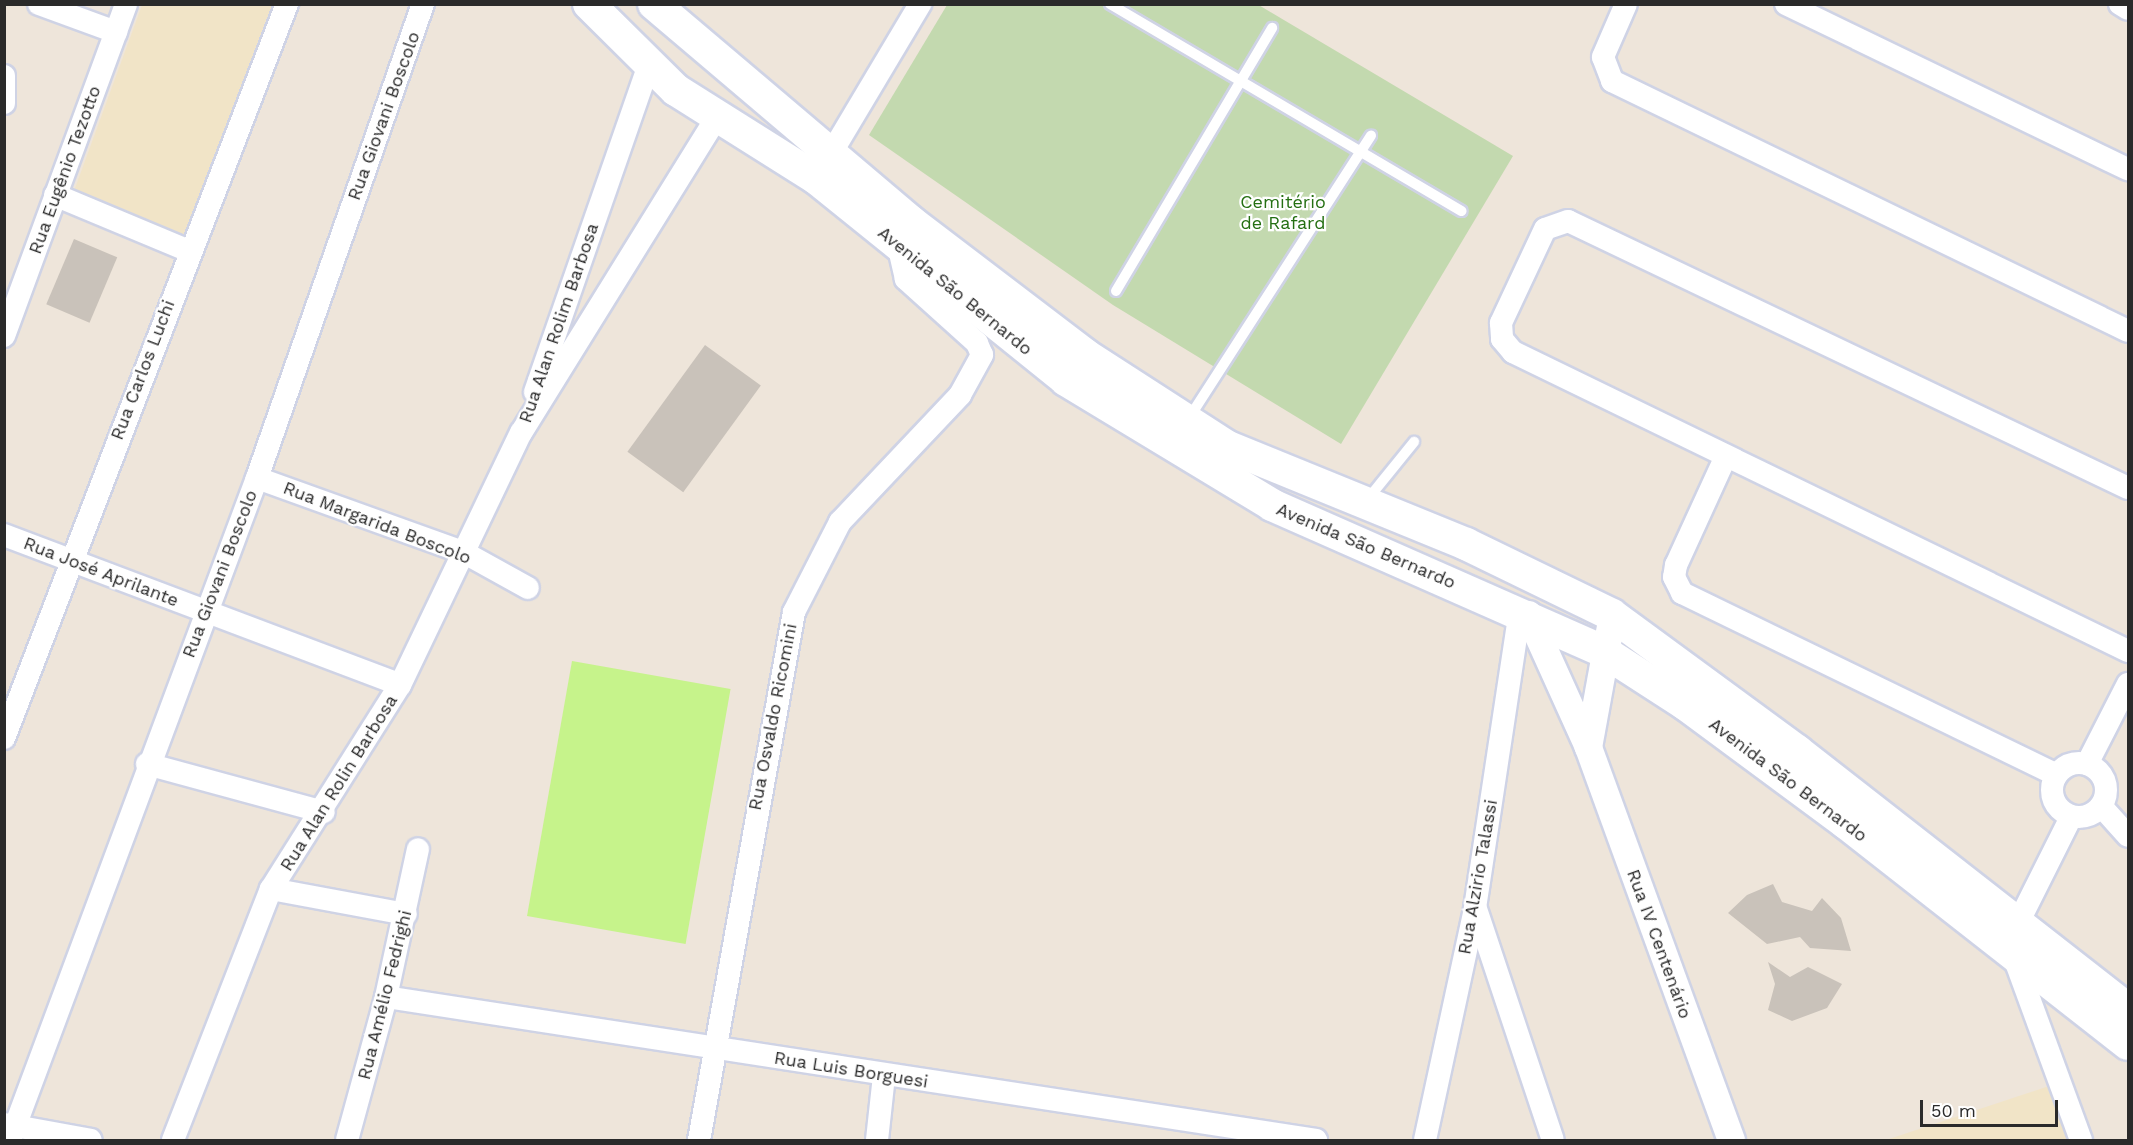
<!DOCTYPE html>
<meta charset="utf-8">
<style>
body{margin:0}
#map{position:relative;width:2133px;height:1145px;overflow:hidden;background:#eee5da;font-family:"Work Sans",sans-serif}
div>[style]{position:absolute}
.education>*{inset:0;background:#f1e4c7}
.cemetery>*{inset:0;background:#c3d9af}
.pitch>*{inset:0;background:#c6f38b;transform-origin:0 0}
.building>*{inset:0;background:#c9c2ba;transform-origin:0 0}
.roads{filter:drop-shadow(2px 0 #cfd3e5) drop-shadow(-2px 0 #cfd3e5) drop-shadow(0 2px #cfd3e5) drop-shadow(0 -2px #cfd3e5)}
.service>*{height:10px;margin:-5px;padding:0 5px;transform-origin:5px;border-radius:5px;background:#fff}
.minor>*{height:22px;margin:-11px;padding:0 11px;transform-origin:11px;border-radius:11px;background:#fff}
.minor>.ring{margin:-11px;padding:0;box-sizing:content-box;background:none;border:22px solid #fff;border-radius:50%}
.tertiary>*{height:27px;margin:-13.5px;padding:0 13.5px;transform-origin:13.5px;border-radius:13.5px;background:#fff}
.secondary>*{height:32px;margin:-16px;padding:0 16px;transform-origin:16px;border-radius:16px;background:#fff}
span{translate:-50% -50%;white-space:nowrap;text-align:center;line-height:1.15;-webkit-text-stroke:4.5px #fff;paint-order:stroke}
.street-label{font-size:18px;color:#2a2a2a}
.park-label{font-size:18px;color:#246f12}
.frame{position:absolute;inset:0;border:6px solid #2a2a2a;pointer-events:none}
.scale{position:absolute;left:1920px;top:1100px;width:138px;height:27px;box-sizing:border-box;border:3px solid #2a2a2a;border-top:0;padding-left:8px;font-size:18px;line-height:21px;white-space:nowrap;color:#2a2a2a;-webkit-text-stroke:4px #fff;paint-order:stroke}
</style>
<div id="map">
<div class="education">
<i style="clip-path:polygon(142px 5px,272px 5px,184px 236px,74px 191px)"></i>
<i style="clip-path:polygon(2049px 1086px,2068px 1140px,1886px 1140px)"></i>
</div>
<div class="cemetery">
<i style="clip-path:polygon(1257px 4px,1513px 156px,1341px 444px,1113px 305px,869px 135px,947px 5px)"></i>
</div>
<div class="pitch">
<i style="left:572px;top:661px;width:161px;height:259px;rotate:10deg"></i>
</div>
<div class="building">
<i style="left:74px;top:239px;width:47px;height:71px;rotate:23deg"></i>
<i style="left:705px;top:345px;width:69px;height:132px;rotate:36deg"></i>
<i style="clip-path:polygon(1773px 884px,1782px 902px,1812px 911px,1822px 898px,1841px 918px,1851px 951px,1810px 948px,1800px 937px,1767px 944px,1728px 913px,1747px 895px)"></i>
<i style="clip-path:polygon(1768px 962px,1790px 977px,1808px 967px,1842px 984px,1827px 1008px,1792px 1021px,1768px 1010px,1775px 984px)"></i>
</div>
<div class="roads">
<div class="service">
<i style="left:1110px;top:4px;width:408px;rotate:30.5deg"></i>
<i style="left:1116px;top:291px;width:306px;rotate:-59.3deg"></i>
<i style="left:1189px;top:418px;width:336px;rotate:-57.2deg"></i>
<i style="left:1367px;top:500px;width:75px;rotate:-51deg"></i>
</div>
<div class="minor">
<i style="left:39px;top:4px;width:82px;rotate:20deg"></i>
<i style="left:1626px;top:4px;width:58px;rotate:113.5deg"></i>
<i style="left:1603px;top:57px;width:26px;rotate:69deg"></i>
<i style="left:1612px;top:81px;width:573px;rotate:25.85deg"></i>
<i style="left:1786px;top:4px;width:380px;rotate:25.8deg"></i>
<i style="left:2120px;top:4px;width:9px;rotate:32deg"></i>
<i style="left:4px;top:76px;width:27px;rotate:90deg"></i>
<i style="left:823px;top:167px;width:190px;rotate:-59.2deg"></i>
<i style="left:55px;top:195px;width:145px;rotate:22.7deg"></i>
<i style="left:4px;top:336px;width:354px;rotate:-69.8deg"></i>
<i style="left:535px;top:392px;width:346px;rotate:-70.8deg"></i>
<i style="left:1726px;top:456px;width:120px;rotate:114.6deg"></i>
<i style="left:1676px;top:565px;width:12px;rotate:99deg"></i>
<i style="left:1674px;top:577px;width:18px;rotate:63deg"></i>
<i style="left:1682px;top:593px;width:416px;rotate:25.9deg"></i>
<i style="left:257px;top:478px;width:219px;rotate:19.8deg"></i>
<i style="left:463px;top:552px;width:74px;rotate:29deg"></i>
<i style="left:2128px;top:488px;width:620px;rotate:-154.51deg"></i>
<i style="left:1568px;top:221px;width:24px;rotate:161deg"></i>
<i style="left:1545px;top:229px;width:104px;rotate:115.1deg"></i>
<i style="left:1501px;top:323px;width:16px;rotate:86deg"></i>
<i style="left:1502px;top:339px;width:17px;rotate:50deg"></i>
<i style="left:1513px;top:352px;width:684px;rotate:25.93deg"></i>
<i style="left:4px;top:535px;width:423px;rotate:20.7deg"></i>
<i style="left:4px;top:738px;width:787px;rotate:-68.92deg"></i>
<i class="ring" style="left:2052px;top:763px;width:32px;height:32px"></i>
<i style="left:147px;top:764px;width:183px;rotate:15.2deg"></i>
<i style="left:2087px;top:764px;width:90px;rotate:-62.9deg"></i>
<i style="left:2101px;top:806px;width:40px;rotate:48deg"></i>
<i style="left:271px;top:889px;width:137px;rotate:10.5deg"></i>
<i style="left:1476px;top:909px;width:243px;rotate:71.6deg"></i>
<i style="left:2018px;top:923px;width:119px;rotate:-63.4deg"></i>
<i style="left:2014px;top:957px;width:195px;rotate:69.9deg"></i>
<i style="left:386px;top:997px;width:941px;rotate:8.74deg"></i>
<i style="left:4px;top:1124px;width:88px;rotate:10.4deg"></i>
<i style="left:10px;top:1140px;width:707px;rotate:-69.54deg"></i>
<i style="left:257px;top:478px;width:502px;rotate:-70.7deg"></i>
<i style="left:173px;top:1140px;width:269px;rotate:-68.7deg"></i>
<i style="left:271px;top:889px;width:241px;rotate:-57.7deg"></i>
<i style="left:400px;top:685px;width:280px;rotate:-64.4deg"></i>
<i style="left:521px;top:433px;width:372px;rotate:-58.2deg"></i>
<i style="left:347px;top:1140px;width:148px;rotate:-74.7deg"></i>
<i style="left:386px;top:997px;width:151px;rotate:-77.8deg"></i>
<i style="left:699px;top:1140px;width:536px;rotate:-79.8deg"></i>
<i style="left:794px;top:612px;width:101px;rotate:-62.9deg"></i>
<i style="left:840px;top:522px;width:175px;rotate:-46.6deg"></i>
<i style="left:960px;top:395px;width:46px;rotate:-61.2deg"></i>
<i style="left:982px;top:355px;width:13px;rotate:-113deg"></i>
<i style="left:977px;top:343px;width:96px;rotate:-138deg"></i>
<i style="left:906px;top:279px;width:35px;rotate:-103deg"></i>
<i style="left:877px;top:1140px;width:64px;rotate:-83.8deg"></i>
<i style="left:1425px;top:1140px;width:237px;rotate:-77.8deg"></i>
<i style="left:1475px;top:908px;width:300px;rotate:-81.4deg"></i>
</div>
<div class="tertiary">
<i style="left:1528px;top:614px;width:146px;rotate:65.7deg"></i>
<i style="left:1588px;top:747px;width:418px;rotate:70deg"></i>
<i style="left:1588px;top:747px;width:134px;rotate:-79.7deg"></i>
</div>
<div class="secondary">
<i style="left:589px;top:4px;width:122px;rotate:44.7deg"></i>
<i style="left:676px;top:90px;width:165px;rotate:32.2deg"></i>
<i style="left:816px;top:178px;width:321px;rotate:38.9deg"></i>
<i style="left:1066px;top:380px;width:241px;rotate:31.2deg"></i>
<i style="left:1272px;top:505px;width:362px;rotate:23.8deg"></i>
<i style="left:1603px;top:651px;width:98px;rotate:32.9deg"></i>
<i style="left:1685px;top:704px;width:200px;rotate:36.5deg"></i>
<i style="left:1846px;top:823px;width:358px;rotate:38.1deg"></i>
<i style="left:654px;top:4px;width:337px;rotate:40.3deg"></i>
<i style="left:911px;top:222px;width:218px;rotate:37.3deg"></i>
<i style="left:1084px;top:354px;width:169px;rotate:32.9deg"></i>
<i style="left:1226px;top:446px;width:259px;rotate:22.2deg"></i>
<i style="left:1466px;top:544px;width:162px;rotate:25.9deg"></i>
<i style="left:1612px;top:615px;width:230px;rotate:36.3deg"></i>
<i style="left:1797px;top:751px;width:420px;rotate:38deg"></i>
</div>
</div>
<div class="street-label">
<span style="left:384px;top:116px;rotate:-70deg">Rua Giovani Boscolo</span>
<span style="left:65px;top:170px;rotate:-70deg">Rua Eugênio Tezotto</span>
<span style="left:955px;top:291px;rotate:39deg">Avenida São Bernardo</span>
<span style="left:559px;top:323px;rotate:-71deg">Rua Alan Rolim Barbosa</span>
<span style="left:143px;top:370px;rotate:-69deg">Rua Carlos Luchi</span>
<span style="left:377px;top:523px;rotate:21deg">Rua Margarida Boscolo</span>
<span style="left:1366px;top:546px;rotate:23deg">Avenida São Bernardo</span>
<span style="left:101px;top:572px;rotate:21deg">Rua José Aprilante</span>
<span style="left:220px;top:574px;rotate:-69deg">Rua Giovani Boscolo</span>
<span style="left:773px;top:717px;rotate:-79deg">Rua Osvaldo Ricomini</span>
<span style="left:1788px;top:780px;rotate:37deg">Avenida São Bernardo</span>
<span style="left:339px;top:783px;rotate:-58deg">Rua Alan Rolin Barbosa</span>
<span style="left:1478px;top:877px;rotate:-80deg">Rua Alzirio Talassi</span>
<span style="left:1659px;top:944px;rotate:70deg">Rua IV Centenário</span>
<span style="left:385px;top:995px;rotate:-76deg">Rua Amélio Fedrighi</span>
<span style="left:851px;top:1070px;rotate:9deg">Rua Luis Borguesi</span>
</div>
<div class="park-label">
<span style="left:1283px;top:213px">Cemitério<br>de Rafard</span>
</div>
<div class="frame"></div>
<div class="scale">50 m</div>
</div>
